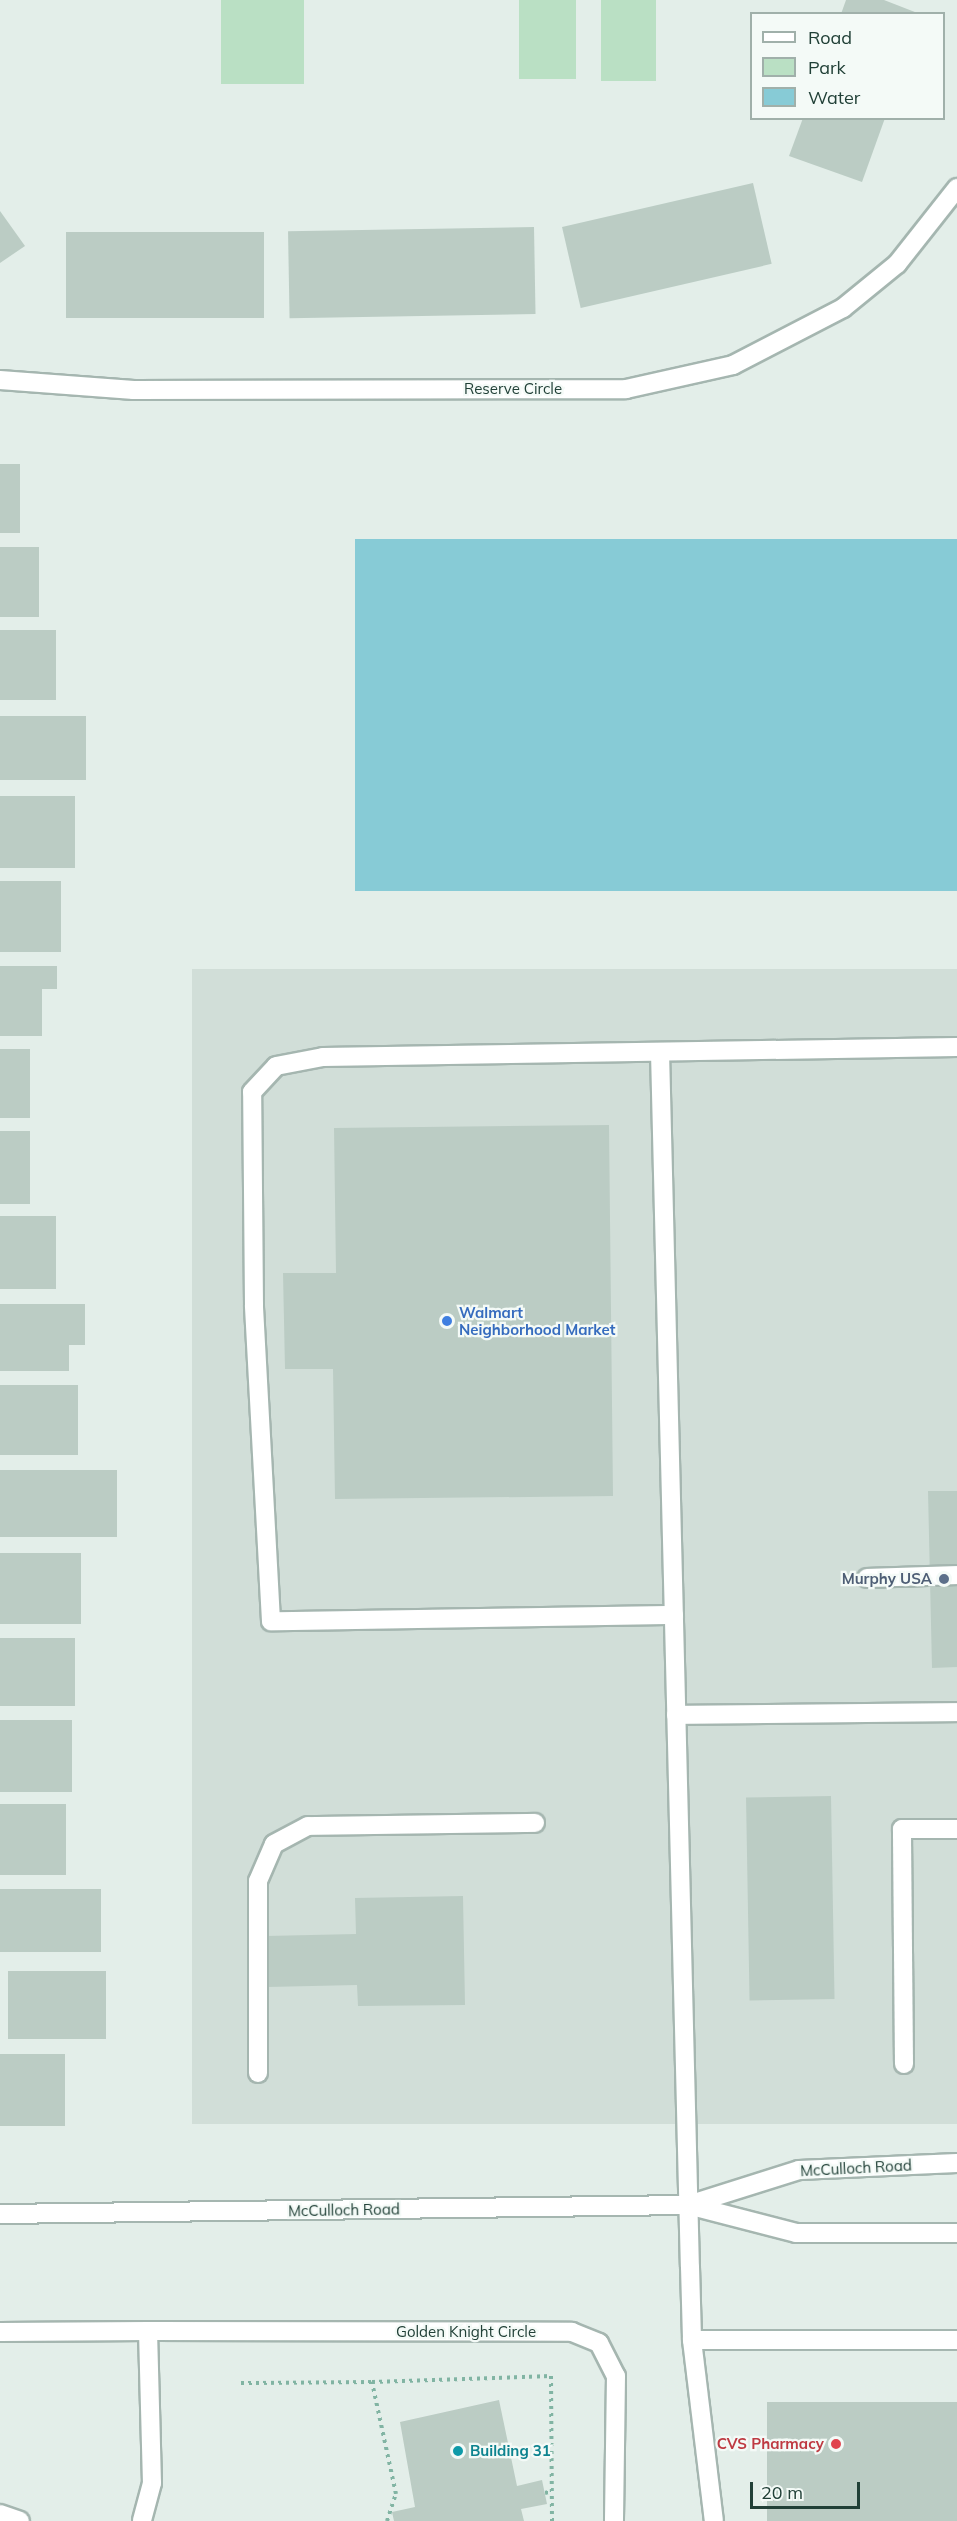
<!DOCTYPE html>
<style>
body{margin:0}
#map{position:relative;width:957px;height:2521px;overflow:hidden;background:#e3eee9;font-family:Mulish,sans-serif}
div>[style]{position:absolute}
.built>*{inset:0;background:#d1ded8;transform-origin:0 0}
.green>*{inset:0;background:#bae0c4;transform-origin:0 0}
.water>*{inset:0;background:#87cbd6;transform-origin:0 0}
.building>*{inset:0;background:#bbccc4;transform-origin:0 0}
.path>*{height:4px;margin-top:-2px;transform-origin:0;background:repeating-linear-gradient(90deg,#81b4a3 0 3px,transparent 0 7.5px)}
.roads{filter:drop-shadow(2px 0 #a5b6b0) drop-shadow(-2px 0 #a5b6b0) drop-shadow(0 2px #a5b6b0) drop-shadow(0 -2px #a5b6b0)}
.minor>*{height:18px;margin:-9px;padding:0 9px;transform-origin:9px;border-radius:9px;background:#fff}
.dots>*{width:16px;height:16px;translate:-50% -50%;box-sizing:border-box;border:3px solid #f4faf7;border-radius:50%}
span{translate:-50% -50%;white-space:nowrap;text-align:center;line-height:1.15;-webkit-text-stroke:4.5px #f4faf7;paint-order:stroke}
.street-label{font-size:15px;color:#214037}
.shop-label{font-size:15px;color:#366cbe;font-weight:700}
.left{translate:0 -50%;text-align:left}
.service-label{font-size:15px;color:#4e5e75;font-weight:700}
.right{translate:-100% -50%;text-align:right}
.health-label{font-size:15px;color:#be3a42;font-weight:700}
.culture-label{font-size:15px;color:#0d838f;font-weight:700}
.legend{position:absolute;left:750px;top:12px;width:195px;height:108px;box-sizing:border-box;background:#f4faf7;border:2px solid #a0b0aa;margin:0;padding:8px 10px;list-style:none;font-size:18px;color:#214037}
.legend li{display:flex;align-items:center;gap:12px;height:30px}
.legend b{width:30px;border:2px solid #a0b0aa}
.scale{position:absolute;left:750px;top:2482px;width:110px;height:27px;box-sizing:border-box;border:3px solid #214037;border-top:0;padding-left:8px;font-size:18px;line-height:21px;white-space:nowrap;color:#214037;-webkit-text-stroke:4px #f4faf7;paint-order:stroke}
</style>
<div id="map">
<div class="built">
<i style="left:957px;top:969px;width:1155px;height:765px;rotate:90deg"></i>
</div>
<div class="green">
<i style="left:221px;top:0;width:83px;height:84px"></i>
<i style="left:519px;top:0;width:57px;height:79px"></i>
<i style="left:601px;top:0;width:55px;height:81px"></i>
</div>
<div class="water">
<i style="left:957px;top:539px;width:352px;height:602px;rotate:90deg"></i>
</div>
<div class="building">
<i style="clip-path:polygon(846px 0,884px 0,920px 14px,841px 14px)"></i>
<i style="clip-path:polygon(803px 118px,885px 118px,862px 182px,789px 156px)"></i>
<i style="left:753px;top:183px;width:83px;height:196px;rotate:77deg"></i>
<i style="clip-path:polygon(0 211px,25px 246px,0 263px)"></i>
<i style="left:534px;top:227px;width:87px;height:246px;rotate:89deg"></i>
<i style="left:264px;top:232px;width:86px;height:198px;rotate:90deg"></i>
<i style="left:0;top:464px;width:20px;height:69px"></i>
<i style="left:0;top:547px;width:39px;height:70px"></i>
<i style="left:0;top:630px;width:56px;height:70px"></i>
<i style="left:0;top:716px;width:86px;height:64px"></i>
<i style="left:0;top:796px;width:75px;height:72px"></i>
<i style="left:0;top:881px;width:61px;height:71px"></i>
<i style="clip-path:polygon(0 966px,57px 966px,57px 989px,42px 989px,42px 1036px,0 1036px)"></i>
<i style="left:0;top:1049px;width:30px;height:69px"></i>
<i style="clip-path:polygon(609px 1125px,613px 1496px,335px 1499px,333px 1369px,285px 1369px,283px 1273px,336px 1273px,334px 1128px)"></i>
<i style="left:0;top:1131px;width:30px;height:73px"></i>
<i style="left:0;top:1216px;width:56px;height:73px"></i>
<i style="clip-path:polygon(0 1304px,85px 1304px,85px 1345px,69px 1345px,69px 1371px,0 1371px)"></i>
<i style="left:0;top:1385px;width:78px;height:70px"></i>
<i style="left:0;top:1470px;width:117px;height:67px"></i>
<i style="clip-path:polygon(928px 1491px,957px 1491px,957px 1667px,932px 1668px)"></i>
<i style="left:0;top:1553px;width:81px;height:71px"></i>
<i style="left:0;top:1638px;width:75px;height:68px"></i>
<i style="left:0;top:1720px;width:72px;height:72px"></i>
<i style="left:831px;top:1796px;width:203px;height:85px;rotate:89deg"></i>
<i style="left:0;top:1804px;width:66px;height:71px"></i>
<i style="left:0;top:1889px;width:101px;height:63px"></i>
<i style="clip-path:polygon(463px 1896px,465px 2005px,358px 2006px,357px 1985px,267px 1987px,266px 1936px,356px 1934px,355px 1898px)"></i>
<i style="left:8px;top:1971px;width:98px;height:68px"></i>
<i style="left:0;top:2054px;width:65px;height:72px"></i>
<i style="clip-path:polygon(499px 2400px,517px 2486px,542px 2480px,547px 2504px,521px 2509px,524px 2521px,394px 2521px,392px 2512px,415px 2507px,400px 2422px)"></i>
<i style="left:957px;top:2402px;width:119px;height:190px;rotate:90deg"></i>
</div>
<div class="path">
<i style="left:241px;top:2383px;width:131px;rotate:-0.4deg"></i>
<i style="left:545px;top:2493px;width:7px;rotate:-16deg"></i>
<i style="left:387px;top:2521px;width:28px;rotate:-72deg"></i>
<i style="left:396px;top:2494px;width:115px;rotate:-102.1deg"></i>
<i style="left:372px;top:2382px;width:179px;rotate:-1.9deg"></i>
<i style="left:551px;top:2376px;width:145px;rotate:89.6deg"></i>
</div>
<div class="roads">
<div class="minor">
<i style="left:0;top:380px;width:134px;rotate:4.3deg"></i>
<i style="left:134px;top:390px;width:492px;rotate:-0.1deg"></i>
<i style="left:626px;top:389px;width:110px;rotate:-12.6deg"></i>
<i style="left:733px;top:365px;width:124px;rotate:-27.4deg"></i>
<i style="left:843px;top:308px;width:70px;rotate:-39.2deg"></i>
<i style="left:897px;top:264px;width:97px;rotate:-51.7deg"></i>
<i style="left:660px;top:1052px;width:1215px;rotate:88.59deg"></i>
<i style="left:690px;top:2267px;width:73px;rotate:88.4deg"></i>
<i style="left:692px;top:2340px;width:182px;rotate:83.1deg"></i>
<i style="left:867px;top:1578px;width:90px;rotate:-1.9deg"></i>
<i style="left:674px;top:1615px;width:403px;rotate:179.1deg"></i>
<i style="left:271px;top:1621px;width:316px;rotate:-93.1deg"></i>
<i style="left:254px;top:1305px;width:213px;rotate:-90.5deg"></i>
<i style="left:252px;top:1092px;width:35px;rotate:-47deg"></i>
<i style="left:276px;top:1066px;width:48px;rotate:-10.8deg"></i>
<i style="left:323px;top:1057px;width:634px;rotate:-0.9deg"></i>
<i style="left:676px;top:1715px;width:281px;rotate:-0.6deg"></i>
<i style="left:904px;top:2064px;width:235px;rotate:-90.5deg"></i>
<i style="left:902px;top:1829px;width:55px"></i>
<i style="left:258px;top:2073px;width:192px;rotate:-90deg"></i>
<i style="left:258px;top:1881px;width:40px;rotate:-66.6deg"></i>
<i style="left:274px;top:1844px;width:38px;rotate:-28deg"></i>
<i style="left:308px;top:1826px;width:227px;rotate:-0.8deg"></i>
<i style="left:688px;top:2205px;width:116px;rotate:-17.5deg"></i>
<i style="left:799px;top:2170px;width:158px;rotate:-2.5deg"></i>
<i style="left:0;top:2214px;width:688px;rotate:-0.75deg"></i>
<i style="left:688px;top:2205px;width:112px;rotate:14.5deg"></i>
<i style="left:796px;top:2233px;width:161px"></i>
<i style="left:148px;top:2331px;width:424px;rotate:0.1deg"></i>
<i style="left:572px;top:2332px;width:29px;rotate:22deg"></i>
<i style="left:599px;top:2343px;width:37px;rotate:63deg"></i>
<i style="left:616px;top:2376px;width:145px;rotate:90.8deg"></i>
<i style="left:0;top:2332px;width:148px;rotate:-0.4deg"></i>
<i style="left:148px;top:2331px;width:152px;rotate:88.5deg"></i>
<i style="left:152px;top:2483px;width:39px;rotate:105deg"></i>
<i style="left:692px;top:2340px;width:265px"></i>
<i style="left:0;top:2514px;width:21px;rotate:19deg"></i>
</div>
</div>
<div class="dots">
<i style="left:447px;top:1321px;background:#3f7fe0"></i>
<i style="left:944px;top:1579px;background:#5c6f8a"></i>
<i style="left:836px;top:2444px;background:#e0444e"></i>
<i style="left:458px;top:2451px;background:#0f9aa8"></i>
</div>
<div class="street-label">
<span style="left:513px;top:389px">Reserve Circle</span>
<span style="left:856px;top:2168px;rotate:-3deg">McCulloch Road</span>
<span style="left:344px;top:2210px;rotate:-1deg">McCulloch Road</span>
<span style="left:466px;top:2332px">Golden Knight Circle</span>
</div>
<div class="shop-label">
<span class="left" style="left:459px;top:1321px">Walmart<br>Neighborhood Market</span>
</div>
<div class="service-label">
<span class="right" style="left:932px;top:1579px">Murphy USA</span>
</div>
<div class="health-label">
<span class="right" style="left:824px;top:2444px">CVS Pharmacy</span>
</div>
<div class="culture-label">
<span class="left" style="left:470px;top:2451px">Building 31</span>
</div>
<ul class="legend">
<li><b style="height:8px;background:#fff"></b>Road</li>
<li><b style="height:16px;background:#bae0c4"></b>Park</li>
<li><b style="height:16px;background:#87cbd6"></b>Water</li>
</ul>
<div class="scale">20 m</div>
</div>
